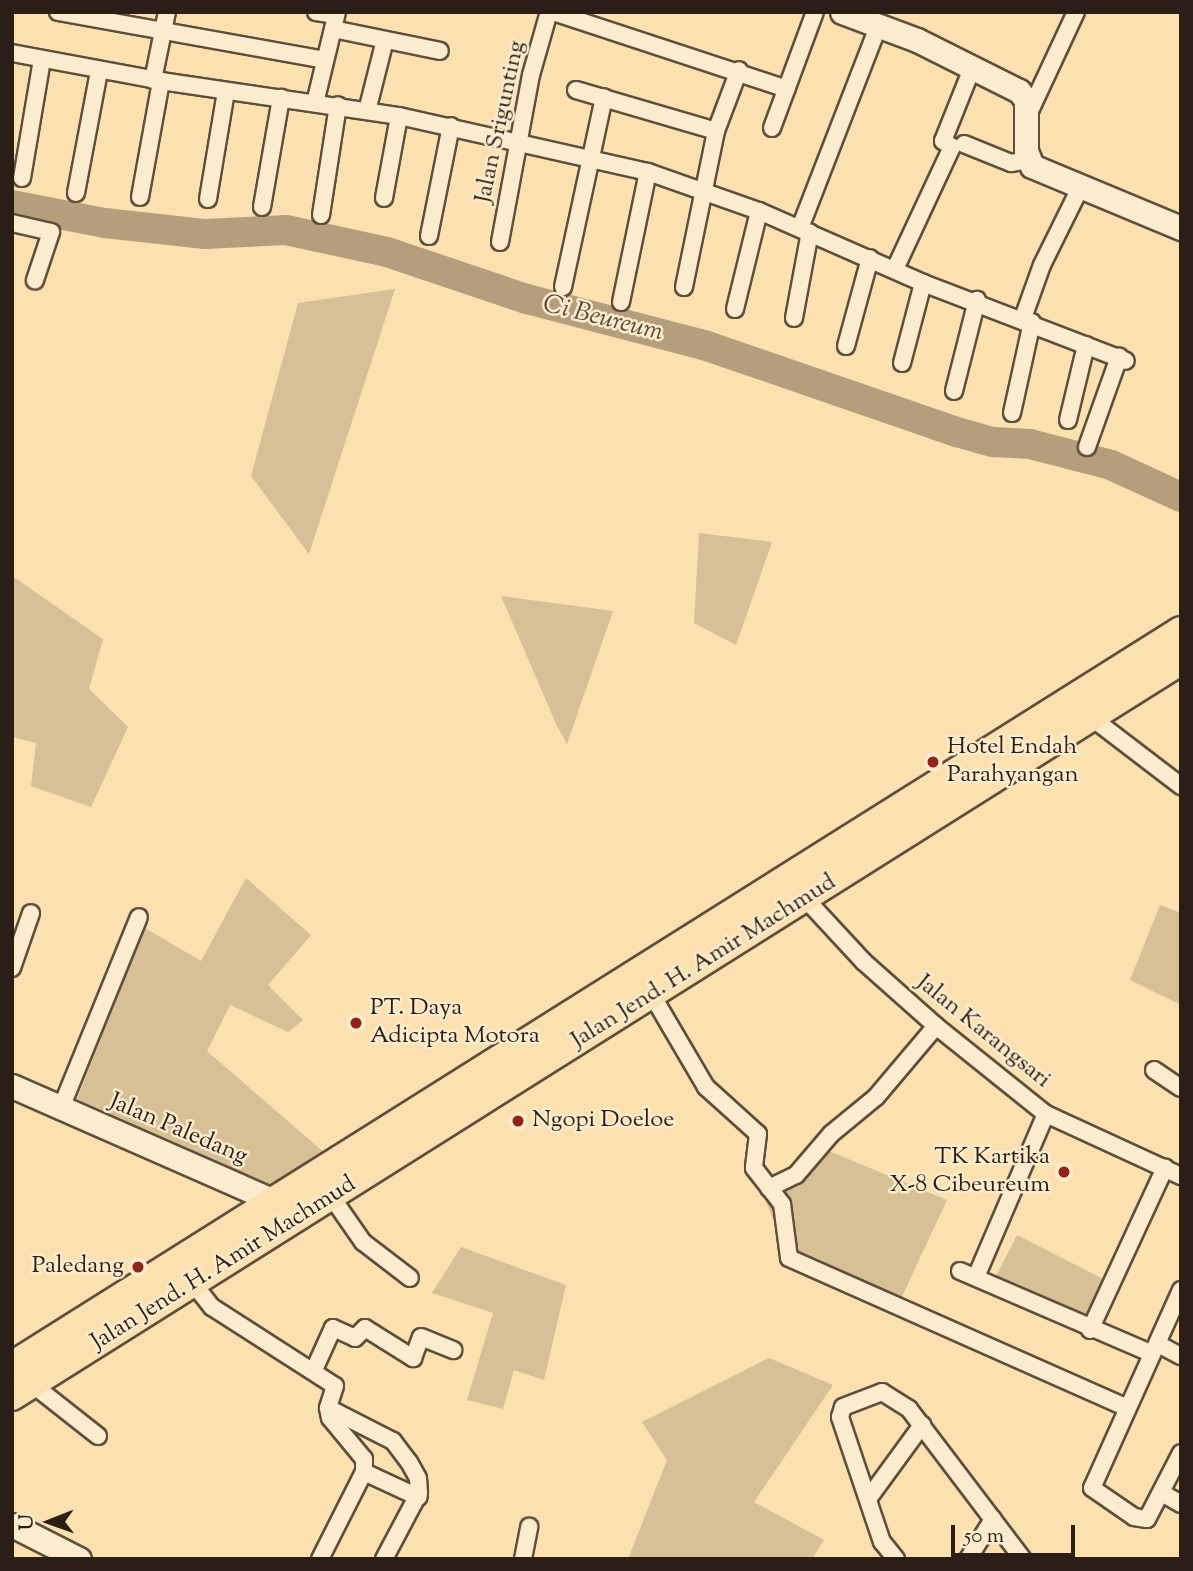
<!DOCTYPE html>
<style>
body{margin:0}
#map{position:relative;width:1193px;height:1571px;overflow:hidden;background:#fbe0b0;font-family:"Sorts Mill Goudy",serif}
div>[style]{position:absolute}
.green>*{inset:0;background:#d7bf96;transform-origin:0 0}
.river>*{height:30px;margin:-15px;padding:0 15px;transform-origin:15px;border-radius:15px;background:#b49e7c}
.roads{filter:drop-shadow(2px 0 #5e4e3c) drop-shadow(-2px 0 #5e4e3c) drop-shadow(0 2px #5e4e3c) drop-shadow(0 -2px #5e4e3c)}
.street>*{height:16px;margin:-8px;padding:0 8px;transform-origin:8px;border-radius:8px;background:#fcebcc}
.secondary>*{height:23px;margin:-11.5px;padding:0 11.5px;transform-origin:11.5px;border-radius:11.5px;background:#fcebcc}
.highway>*{height:28px;margin:-14px;padding:0 14px;transform-origin:14px;border-radius:14px;background:#fbe0b0}
.dots>*{width:19px;height:19px;translate:-50% -50%;box-sizing:border-box;border:4px solid #fcebcc;border-radius:50%}
span{translate:-50% -50%;white-space:nowrap;text-align:center;line-height:1.15;-webkit-text-stroke:5px #fcebcc;paint-order:stroke}
.street-label{font-size:24px;color:#2a1e16}
.poi-label{font-size:24px;color:#2a1e16}
.left{translate:0 -50%;text-align:left}
.right{translate:-100% -50%;text-align:right}
.water-label{font-size:26px;color:#5a4b3a;font-style:italic}
.frame{position:absolute;inset:0;border:14px solid #2a1e16;pointer-events:none}
.north{position:absolute;left:14px;top:1487px;width:70px;height:70px;-webkit-text-stroke:5px #fcebcc;paint-order:stroke;rotate:269deg;font-size:19px;font-weight:700;line-height:28px;text-align:center;color:#2a1e16}
.north::after{content:'';display:block;margin:auto;width:24px;height:32px;background:#2a1e16;clip-path:polygon(50% 0,100% 100%,50% 72%,0 100%)}
.scale{position:absolute;left:951px;top:1525px;width:124px;height:32px;box-sizing:border-box;border:4px solid #2a1e16;border-top:0;padding-left:9px;font-size:21px;line-height:24px;white-space:nowrap;color:#2a1e16;-webkit-text-stroke:5px #fcebcc;paint-order:stroke}
</style>
<div id="map">
<div class="green">
<i style="clip-path:polygon(395px 289px,309px 554px,251px 476px,298px 303px)"></i>
<i style="clip-path:polygon(699px 533px,772px 542px,736px 645px,694px 623px)"></i>
<i style="clip-path:polygon(12px 576px,103px 639px,89px 689px,128px 727px,91px 807px,31px 786px,36px 743px,12px 737px)"></i>
<i style="clip-path:polygon(501px 596px,613px 611px,567px 744px,557px 726px)"></i>
<i style="clip-path:polygon(246px 878px,311px 935px,268px 985px,303px 1020px,288px 1032px,230px 1005px,207px 1051px,327px 1155px,278px 1188px,77px 1099px,145px 928px,201px 961px)"></i>
<i style="clip-path:polygon(1160px 905px,1181px 913px,1181px 1005px,1130px 980px)"></i>
<i style="clip-path:polygon(812px 1144px,947px 1200px,899px 1303px,810px 1260px,782px 1240px,760px 1188px,796px 1175px)"></i>
<i style="left:1017px;top:1235px;width:100px;height:46px;rotate:27deg"></i>
<i style="clip-path:polygon(461px 1247px,566px 1285px,544px 1380px,514px 1370px,503px 1409px,467px 1400px,493px 1313px,432px 1293px)"></i>
<i style="clip-path:polygon(769px 1358px,833px 1385px,754px 1502px,824px 1540px,812px 1559px,628px 1559px,667px 1460px,642px 1422px)"></i>
</div>
<div class="river">
<i style="left:12px;top:205px;width:95px;rotate:11deg"></i>
<i style="left:105px;top:223px;width:101px;rotate:6.3deg"></i>
<i style="left:205px;top:234px;width:81px;rotate:-2.8deg"></i>
<i style="left:286px;top:230px;width:103px;rotate:12.3deg"></i>
<i style="left:387px;top:252px;width:148px;rotate:18.6deg"></i>
<i style="left:527px;top:299px;width:183px;rotate:14.6deg"></i>
<i style="left:704px;top:345px;width:268px;rotate:19deg"></i>
<i style="left:957px;top:432px;width:37px;rotate:16deg"></i>
<i style="left:993px;top:442px;width:37px;rotate:3deg"></i>
<i style="left:1030px;top:444px;width:84px;rotate:14.5deg"></i>
<i style="left:1111px;top:465px;width:77px;rotate:24.6deg"></i>
</div>
<div class="roads">
<div class="street">
<i style="left:58px;top:12px;width:271px;rotate:10.2deg"></i>
<i style="left:316px;top:12px;width:20px;rotate:9deg"></i>
<i style="left:553px;top:12px;width:246px;rotate:18.2deg"></i>
<i style="left:333px;top:29px;width:109px;rotate:11.6deg"></i>
<i style="left:12px;top:53px;width:152px;rotate:10.6deg"></i>
<i style="left:161px;top:81px;width:241px;rotate:8.4deg"></i>
<i style="left:399px;top:116px;width:255px;rotate:12.7deg"></i>
<i style="left:648px;top:172px;width:118px;rotate:19.4deg"></i>
<i style="left:759px;top:211px;width:179px;rotate:23.7deg"></i>
<i style="left:923px;top:283px;width:217px;rotate:21deg"></i>
<i style="left:153px;top:80px;width:69px;rotate:-78.4deg"></i>
<i style="left:576px;top:90px;width:146px;rotate:16.3deg"></i>
<i style="left:315px;top:103px;width:94px;rotate:-76.4deg"></i>
<i style="left:367px;top:111px;width:73px;rotate:-75.8deg"></i>
<i style="left:1028px;top:115px;width:114px;rotate:-65deg"></i>
<i style="left:772px;top:128px;width:124px;rotate:-69.7deg"></i>
<i style="left:964px;top:144px;width:51px;rotate:22deg"></i>
<i style="left:1011px;top:163px;width:17px;rotate:-10deg"></i>
<i style="left:22px;top:178px;width:120px;rotate:-80.4deg"></i>
<i style="left:76px;top:193px;width:124px;rotate:-79.3deg"></i>
<i style="left:140px;top:197px;width:118px;rotate:-79.7deg"></i>
<i style="left:384px;top:198px;width:83px;rotate:-79.6deg"></i>
<i style="left:208px;top:199px;width:109px;rotate:-80.5deg"></i>
<i style="left:262px;top:207px;width:111px;rotate:-80.1deg"></i>
<i style="left:321px;top:215px;width:111px;rotate:-81.2deg"></i>
<i style="left:12px;top:223px;width:40px;rotate:13deg"></i>
<i style="left:51px;top:232px;width:51px;rotate:108.4deg"></i>
<i style="left:800px;top:228px;width:216px;rotate:-68.8deg"></i>
<i style="left:429px;top:236px;width:112px;rotate:-78.7deg"></i>
<i style="left:500px;top:242px;width:170px;rotate:-79.5deg"></i>
<i style="left:531px;top:75px;width:66px;rotate:-74.1deg"></i>
<i style="left:895px;top:269px;width:135px;rotate:-65deg"></i>
<i style="left:952px;top:147px;width:11px;rotate:-146deg"></i>
<i style="left:943px;top:141px;width:81px;rotate:-68.2deg"></i>
<i style="left:563px;top:287px;width:194px;rotate:-77.8deg"></i>
<i style="left:684px;top:287px;width:159px;rotate:-78.4deg"></i>
<i style="left:716px;top:131px;width:65px;rotate:-69.3deg"></i>
<i style="left:621px;top:302px;width:133px;rotate:-78.3deg"></i>
<i style="left:735px;top:309px;width:101px;rotate:-76.2deg"></i>
<i style="left:794px;top:318px;width:87px;rotate:-79.5deg"></i>
<i style="left:1023px;top:318px;width:56px;rotate:-70.3deg"></i>
<i style="left:1042px;top:265px;width:88px;rotate:-63.7deg"></i>
<i style="left:846px;top:346px;width:91px;rotate:-74.7deg"></i>
<i style="left:902px;top:363px;width:83px;rotate:-75.3deg"></i>
<i style="left:954px;top:391px;width:94px;rotate:-75.8deg"></i>
<i style="left:1012px;top:413px;width:93px;rotate:-77.6deg"></i>
<i style="left:1068px;top:420px;width:77px;rotate:-76.5deg"></i>
<i style="left:1087px;top:447px;width:96px;rotate:-70.4deg"></i>
<i style="left:1092px;top:718px;width:112px;rotate:37.4deg"></i>
<i style="left:801px;top:894px;width:93px;rotate:47.2deg"></i>
<i style="left:864px;top:962px;width:96px;rotate:41.6deg"></i>
<i style="left:936px;top:1026px;width:141px;rotate:38.7deg"></i>
<i style="left:1046px;top:1114px;width:149px;rotate:24.7deg"></i>
<i style="left:12px;top:968px;width:58px;rotate:-70.9deg"></i>
<i style="left:652px;top:995px;width:107px;rotate:59.6deg"></i>
<i style="left:706px;top:1087px;width:70px;rotate:42.1deg"></i>
<i style="left:758px;top:1134px;width:34px;rotate:97deg"></i>
<i style="left:754px;top:1168px;width:46px;rotate:52.1deg"></i>
<i style="left:782px;top:1204px;width:54px;rotate:82.6deg"></i>
<i style="left:789px;top:1258px;width:370px;rotate:23.9deg"></i>
<i style="left:1154px;top:1070px;width:32px;rotate:34deg"></i>
<i style="left:61px;top:1108px;width:206px;rotate:-67.8deg"></i>
<i style="left:769px;top:1188px;width:30px;rotate:-26deg"></i>
<i style="left:796px;top:1175px;width:54px;rotate:-49.5deg"></i>
<i style="left:831px;top:1134px;width:58px;rotate:-39.4deg"></i>
<i style="left:876px;top:1097px;width:93px;rotate:-49.8deg"></i>
<i style="left:331px;top:1196px;width:56px;rotate:55.2deg"></i>
<i style="left:363px;top:1242px;width:59px;rotate:37.5deg"></i>
<i style="left:960px;top:1271px;width:207px;rotate:23.3deg"></i>
<i style="left:976px;top:1277px;width:177px;rotate:-66.8deg"></i>
<i style="left:193px;top:1283px;width:31px;rotate:52deg"></i>
<i style="left:212px;top:1307px;width:146px;rotate:32.7deg"></i>
<i style="left:335px;top:1386px;width:23px;rotate:108deg"></i>
<i style="left:328px;top:1408px;width:73px;rotate:26.9deg"></i>
<i style="left:393px;top:1441px;width:26px;rotate:53deg"></i>
<i style="left:409px;top:1462px;width:18px;rotate:61deg"></i>
<i style="left:418px;top:1478px;width:15px;rotate:86deg"></i>
<i style="left:419px;top:1493px;width:75px;rotate:117.9deg"></i>
<i style="left:1181px;top:1290px;width:217px;rotate:114.2deg"></i>
<i style="left:1092px;top:1488px;width:51px;rotate:34.6deg"></i>
<i style="left:1134px;top:1517px;width:13px;rotate:9deg"></i>
<i style="left:1147px;top:1519px;width:74px;rotate:-62.7deg"></i>
<i style="left:1090px;top:1330px;width:179px;rotate:-65.2deg"></i>
<i style="left:1158px;top:1344px;width:26px;rotate:28deg"></i>
<i style="left:314px;top:1370px;width:46px;rotate:-65.7deg"></i>
<i style="left:333px;top:1328px;width:24px;rotate:24deg"></i>
<i style="left:355px;top:1338px;width:14px;rotate:-45deg"></i>
<i style="left:365px;top:1328px;width:57px;rotate:32deg"></i>
<i style="left:413px;top:1358px;width:22px;rotate:-69deg"></i>
<i style="left:421px;top:1337px;width:35px;rotate:22deg"></i>
<i style="left:32px;top:1384px;width:84px;rotate:38.2deg"></i>
<i style="left:328px;top:1408px;width:10px;rotate:79deg"></i>
<i style="left:330px;top:1418px;width:53px;rotate:50.3deg"></i>
<i style="left:364px;top:1459px;width:13px;rotate:90deg"></i>
<i style="left:1162px;top:1493px;width:22px;rotate:30deg"></i>
<i style="left:868px;top:1499px;width:92px;rotate:-53.9deg"></i>
<i style="left:320px;top:1559px;width:97px;rotate:-63.2deg"></i>
<i style="left:364px;top:1472px;width:60px;rotate:24.8deg"></i>
<i style="left:523px;top:1559px;width:33px;rotate:-79deg"></i>
<i style="left:896px;top:1559px;width:22px;rotate:-129deg"></i>
<i style="left:882px;top:1542px;width:132px;rotate:-108.6deg"></i>
<i style="left:840px;top:1417px;width:10px;rotate:-73deg"></i>
<i style="left:843px;top:1407px;width:42px;rotate:-21deg"></i>
<i style="left:882px;top:1392px;width:32px;rotate:32deg"></i>
<i style="left:909px;top:1409px;width:188px;rotate:52.8deg"></i>
<i style="left:968px;top:1559px;width:47px;rotate:-58deg"></i>
</div>
<div class="secondary">
<i style="left:842px;top:12px;width:80px;rotate:20.5deg"></i>
<i style="left:917px;top:40px;width:114px;rotate:26.6deg"></i>
<i style="left:1019px;top:91px;width:11px;rotate:52deg"></i>
<i style="left:1026px;top:100px;width:51px;rotate:90deg"></i>
<i style="left:1026px;top:151px;width:16px;rotate:68deg"></i>
<i style="left:1032px;top:166px;width:161px;rotate:22.6deg"></i>
<i style="left:12px;top:1086px;width:286px;rotate:23.7deg"></i>
<i style="left:12px;top:1525px;width:75px;rotate:26.9deg"></i>
</div>
<div class="highway">
<i style="left:12px;top:1366px;width:1381px;rotate:-32.16deg"></i>
<i style="left:12px;top:1396px;width:1381px;rotate:-32.19deg"></i>
</div>
</div>
<div class="dots">
<i style="left:933px;top:762px;background:#8f2418"></i>
<i style="left:356px;top:1023px;background:#8f2418"></i>
<i style="left:518px;top:1121px;background:#8f2418"></i>
<i style="left:1064px;top:1172px;background:#8f2418"></i>
<i style="left:138px;top:1267px;background:#8f2418"></i>
</div>
<div class="street-label">
<span style="left:501px;top:122px;rotate:-78deg">Jalan Srigunting</span>
<span style="left:704px;top:962px;rotate:-32deg">Jalan Jend. H. Amir Machmud</span>
<span style="left:983px;top:1032px;rotate:39deg">Jalan Karangsari</span>
<span style="left:178px;top:1130px;rotate:23deg">Jalan Paledang</span>
<span style="left:224px;top:1264px;rotate:-32deg">Jalan Jend. H. Amir Machmud</span>
</div>
<div class="poi-label">
<span class="left" style="left:947px;top:762px">Hotel Endah<br>Parahyangan</span>
<span class="left" style="left:370px;top:1023px">PT. Daya<br>Adicipta Motora</span>
<span class="left" style="left:532px;top:1121px">Ngopi Doeloe</span>
<span class="right" style="left:1050px;top:1172px">TK Kartika<br>X-8 Cibeureum</span>
<span class="right" style="left:124px;top:1267px">Paledang</span>
</div>
<div class="water-label">
<span style="left:603px;top:319px;rotate:14deg">Ci Beureum</span>
</div>
<div class="frame"></div>
<div class="north">U</div>
<div class="scale">50 m</div>
</div>
